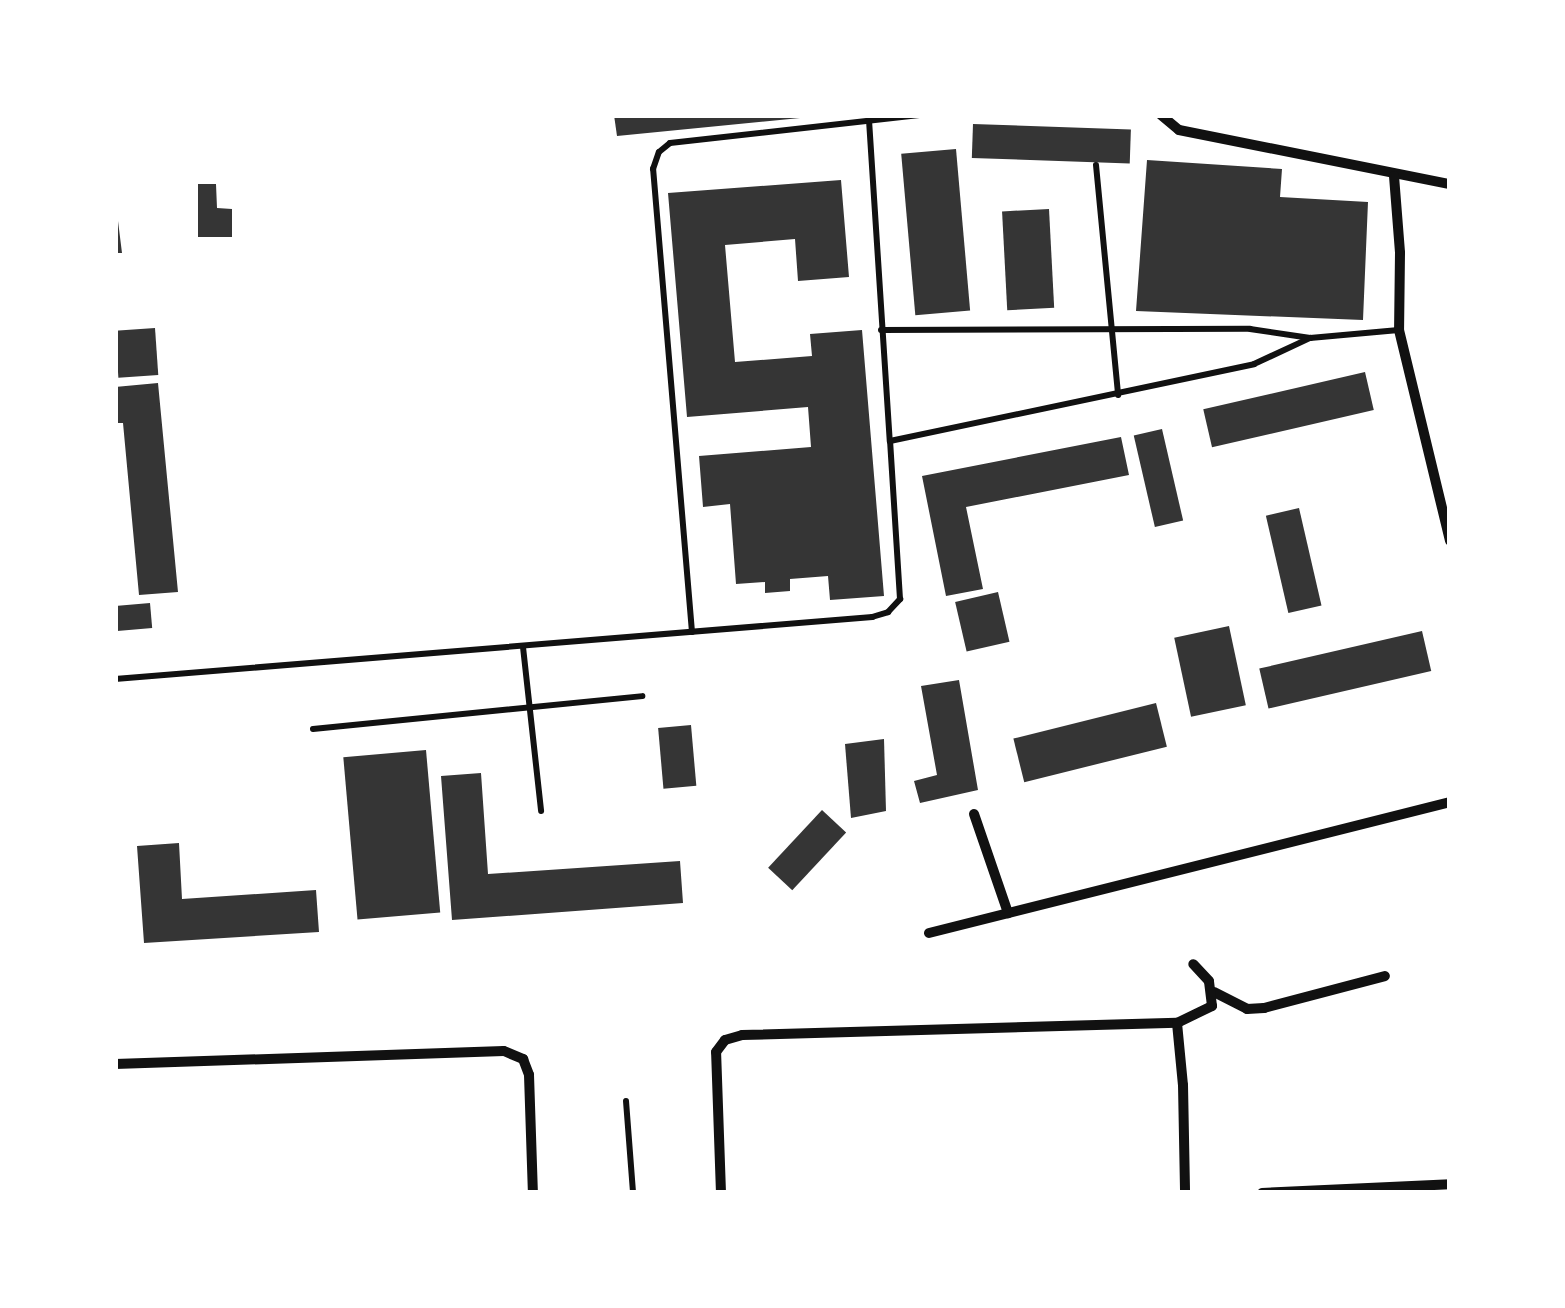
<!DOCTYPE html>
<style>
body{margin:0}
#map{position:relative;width:1565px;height:1308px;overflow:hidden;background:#fff;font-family:Manrope,sans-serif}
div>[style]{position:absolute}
.building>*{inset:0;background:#353535;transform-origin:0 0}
.service>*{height:6px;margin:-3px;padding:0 3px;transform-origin:3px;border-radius:3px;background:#111}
.minor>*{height:10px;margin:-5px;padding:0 5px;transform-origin:5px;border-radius:5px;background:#111}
span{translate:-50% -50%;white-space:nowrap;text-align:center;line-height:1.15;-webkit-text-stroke:8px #fff;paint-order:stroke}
.frame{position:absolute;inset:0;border:118px solid #fff;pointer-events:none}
</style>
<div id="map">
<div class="building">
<i style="clip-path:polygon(614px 115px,800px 115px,800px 118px,617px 136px)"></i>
<i style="left:973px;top:124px;width:158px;height:34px;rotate:2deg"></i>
<i style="left:956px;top:149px;width:162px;height:55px;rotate:85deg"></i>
<i style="clip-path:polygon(1147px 160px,1282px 169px,1280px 197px,1368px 202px,1363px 320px,1136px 311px)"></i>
<i style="clip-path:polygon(841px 180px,849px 277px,798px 281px,795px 239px,725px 245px,735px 362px,812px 356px,810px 334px,862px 330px,884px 596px,830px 600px,828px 576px,790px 579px,790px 591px,765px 593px,765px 582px,736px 584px,730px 504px,703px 507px,699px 456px,811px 447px,808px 407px,687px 417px,668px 193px)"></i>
<i style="clip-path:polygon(198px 184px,216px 184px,217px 208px,232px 209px,232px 237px,198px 237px)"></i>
<i style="clip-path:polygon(115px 197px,122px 253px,115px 253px)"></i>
<i style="left:1049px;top:209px;width:99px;height:47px;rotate:87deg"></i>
<i style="left:155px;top:328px;width:47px;height:40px;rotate:86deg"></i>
<i style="left:1365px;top:372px;width:39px;height:166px;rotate:77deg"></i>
<i style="clip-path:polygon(158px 383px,178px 592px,139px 595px,123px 423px,115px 423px,115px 387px)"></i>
<i style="left:1162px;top:429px;width:94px;height:29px;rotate:77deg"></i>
<i style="clip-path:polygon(1121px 437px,1129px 475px,966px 507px,983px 589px,946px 596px,922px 476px)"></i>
<i style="left:1299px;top:508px;width:100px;height:34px;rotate:77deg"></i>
<i style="left:998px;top:592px;width:51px;height:44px;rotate:77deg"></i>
<i style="left:150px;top:603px;width:25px;height:35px;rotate:85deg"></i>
<i style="left:1229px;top:626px;width:81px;height:56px;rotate:78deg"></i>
<i style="left:1422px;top:631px;width:41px;height:167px;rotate:77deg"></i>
<i style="clip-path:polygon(959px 680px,978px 790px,920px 803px,914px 781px,937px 775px,921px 686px)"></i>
<i style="left:1156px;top:703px;width:45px;height:147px;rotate:76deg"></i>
<i style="left:691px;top:725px;width:61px;height:33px;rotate:85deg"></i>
<i style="clip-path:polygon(884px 739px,886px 811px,851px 818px,845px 744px)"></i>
<i style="left:426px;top:750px;width:163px;height:83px;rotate:85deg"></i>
<i style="clip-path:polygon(481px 773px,488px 874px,680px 861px,683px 903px,452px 920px,441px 776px)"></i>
<i style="left:822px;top:810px;width:33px;height:79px;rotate:43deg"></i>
<i style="clip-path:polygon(179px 843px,182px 899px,316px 890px,319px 932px,144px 943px,137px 846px)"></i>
</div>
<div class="service">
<i style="left:869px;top:120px;width:322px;rotate:86.3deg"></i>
<i style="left:1096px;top:165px;width:231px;rotate:84.5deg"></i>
<i style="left:881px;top:330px;width:369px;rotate:-0.2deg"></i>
<i style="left:1250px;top:329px;width:61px;rotate:8.5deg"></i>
<i style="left:1310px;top:338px;width:89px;rotate:-5.1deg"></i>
<i style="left:692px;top:632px;width:465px;rotate:-94.8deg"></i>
<i style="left:653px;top:169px;width:18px;rotate:-71deg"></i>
<i style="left:659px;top:152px;width:14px;rotate:-39deg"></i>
<i style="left:670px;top:143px;width:251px;rotate:-6.4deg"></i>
<i style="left:523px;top:647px;width:165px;rotate:83.7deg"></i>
<i style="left:115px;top:679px;width:760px;rotate:-4.68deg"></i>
<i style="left:872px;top:617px;width:17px;rotate:-17deg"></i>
<i style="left:888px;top:612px;width:18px;rotate:-47deg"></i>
<i style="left:900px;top:599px;width:158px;rotate:-93.6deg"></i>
<i style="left:890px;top:441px;width:372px;rotate:-11.9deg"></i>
<i style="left:1254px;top:364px;width:62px;rotate:-24.9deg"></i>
<i style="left:313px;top:729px;width:331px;rotate:-5.7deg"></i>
<i style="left:626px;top:1101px;width:92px;rotate:85.6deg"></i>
</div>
<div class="minor">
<i style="left:1161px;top:115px;width:23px;rotate:40deg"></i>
<i style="left:1179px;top:130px;width:276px;rotate:11.3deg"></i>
<i style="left:1394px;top:176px;width:77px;rotate:85.5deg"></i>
<i style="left:1400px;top:253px;width:77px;rotate:90.7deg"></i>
<i style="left:1399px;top:330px;width:217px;rotate:76.4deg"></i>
<i style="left:974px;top:814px;width:105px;rotate:71deg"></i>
<i style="left:929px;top:933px;width:537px;rotate:-14.11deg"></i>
<i style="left:1214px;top:992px;width:37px;rotate:27deg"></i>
<i style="left:1247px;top:1009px;width:17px;rotate:-3deg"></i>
<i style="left:1264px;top:1008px;width:125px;rotate:-14.8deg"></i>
<i style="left:1177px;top:1023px;width:39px;rotate:-26deg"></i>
<i style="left:1212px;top:1006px;width:25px;rotate:-97deg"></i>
<i style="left:1209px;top:981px;width:23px;rotate:-133deg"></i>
<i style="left:115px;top:1064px;width:389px;rotate:-1.9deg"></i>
<i style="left:504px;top:1051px;width:21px;rotate:23deg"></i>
<i style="left:523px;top:1059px;width:17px;rotate:69deg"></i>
<i style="left:529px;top:1075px;width:118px;rotate:88.1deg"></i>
<i style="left:721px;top:1193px;width:141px;rotate:-92deg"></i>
<i style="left:716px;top:1052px;width:15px;rotate:-53deg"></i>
<i style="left:725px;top:1040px;width:18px;rotate:-16deg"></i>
<i style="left:742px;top:1035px;width:435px;rotate:-1.6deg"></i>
<i style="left:1177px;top:1023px;width:62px;rotate:84.5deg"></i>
<i style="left:1183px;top:1085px;width:108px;rotate:88.9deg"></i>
<i style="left:1262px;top:1193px;width:188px;rotate:-2.7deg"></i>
</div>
<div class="frame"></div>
</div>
